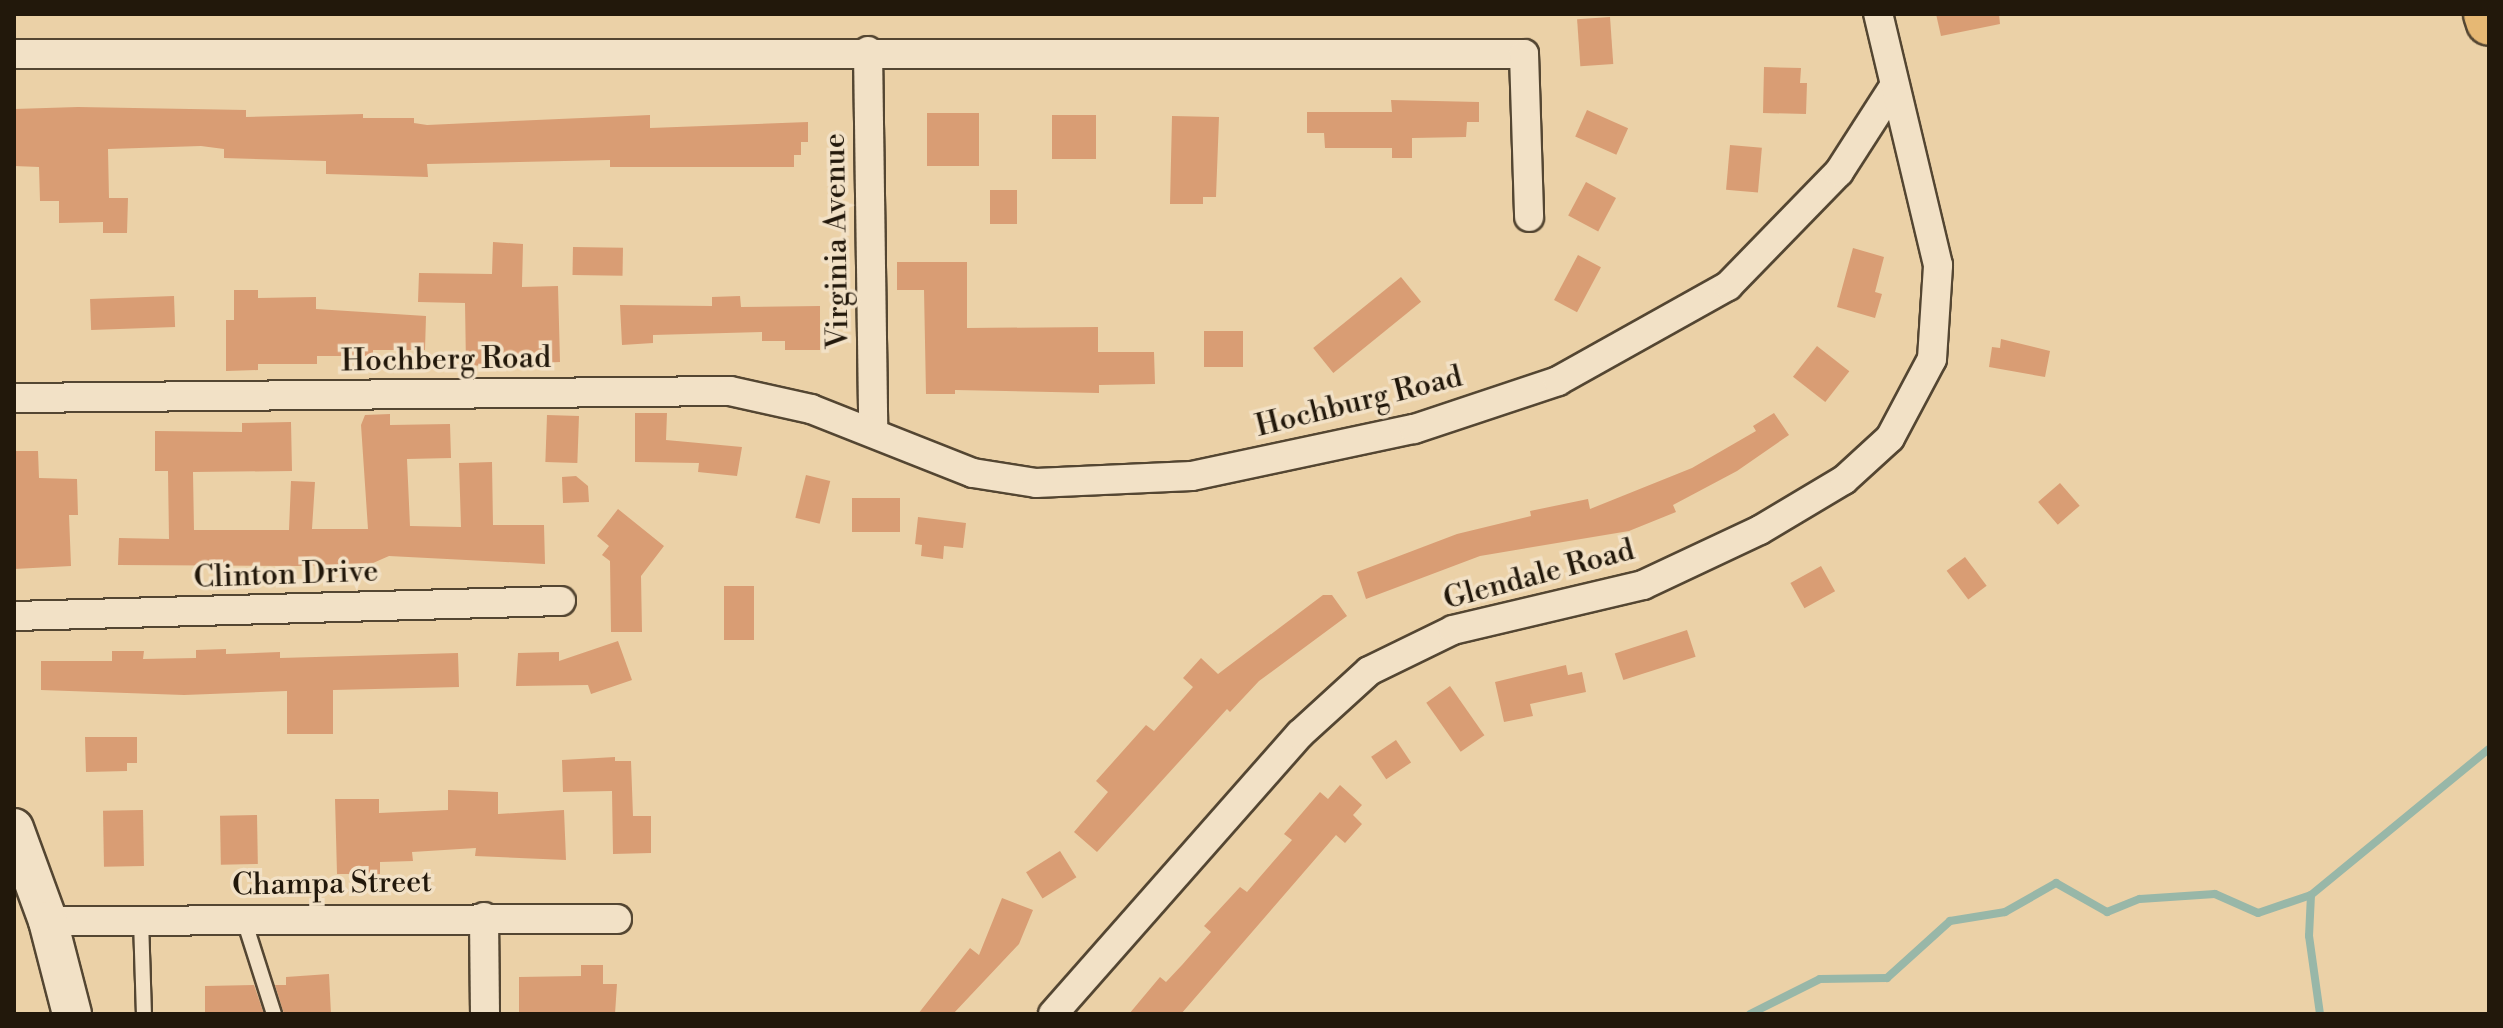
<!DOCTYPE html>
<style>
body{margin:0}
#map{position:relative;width:2503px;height:1028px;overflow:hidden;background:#ebd1a7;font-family:"Libre Bodoni",serif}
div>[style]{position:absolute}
.stream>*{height:8px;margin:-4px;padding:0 4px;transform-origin:4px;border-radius:4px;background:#98b7a8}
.building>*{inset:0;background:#d99d74;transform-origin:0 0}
.roads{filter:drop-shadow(2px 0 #544632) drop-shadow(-2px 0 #544632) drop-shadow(0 2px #544632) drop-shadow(0 -2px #544632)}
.lane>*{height:14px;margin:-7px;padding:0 7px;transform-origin:7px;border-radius:7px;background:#f2e1c6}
.street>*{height:28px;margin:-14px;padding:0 14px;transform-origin:14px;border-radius:14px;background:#f2e1c6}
.secondary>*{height:38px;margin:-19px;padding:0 19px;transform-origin:19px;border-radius:19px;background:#f2e1c6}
.primary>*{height:44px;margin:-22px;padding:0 22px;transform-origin:22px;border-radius:22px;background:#e6b874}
span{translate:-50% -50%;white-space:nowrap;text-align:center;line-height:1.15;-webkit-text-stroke:7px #f2e1c6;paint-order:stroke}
.street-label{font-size:30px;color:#22180b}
.frame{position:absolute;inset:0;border:16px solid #22180b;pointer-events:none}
</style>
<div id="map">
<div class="stream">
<i style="left:1750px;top:1014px;width:78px;rotate:-26.6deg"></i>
<i style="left:1820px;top:979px;width:67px;rotate:-0.9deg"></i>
<i style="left:1887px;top:978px;width:85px;rotate:-42.1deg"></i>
<i style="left:1950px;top:921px;width:56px;rotate:-9.3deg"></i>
<i style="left:2005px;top:912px;width:59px;rotate:-29.6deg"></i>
<i style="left:2056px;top:883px;width:59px;rotate:29.6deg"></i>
<i style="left:2107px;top:912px;width:35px;rotate:-22deg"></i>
<i style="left:2140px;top:899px;width:75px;rotate:-3.8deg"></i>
<i style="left:2215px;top:894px;width:47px;rotate:23.8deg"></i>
<i style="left:2258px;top:913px;width:56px;rotate:-18.8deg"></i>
<i style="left:2320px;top:1014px;width:79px;rotate:-98deg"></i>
<i style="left:2309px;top:936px;width:41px;rotate:-87.2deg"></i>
<i style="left:2311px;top:895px;width:230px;rotate:-39.4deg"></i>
</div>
<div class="building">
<i style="clip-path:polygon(1936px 14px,1999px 14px,2000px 24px,1941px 36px)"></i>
<i style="left:1610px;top:17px;width:47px;height:33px;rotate:86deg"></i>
<i style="clip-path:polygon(1764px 67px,1801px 68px,1800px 83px,1807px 83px,1806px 114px,1763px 113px)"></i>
<i style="clip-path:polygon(1391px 100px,1479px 102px,1479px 122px,1467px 122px,1466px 137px,1412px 138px,1412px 158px,1392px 158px,1392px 148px,1325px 148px,1324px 133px,1307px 133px,1307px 112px,1392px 112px)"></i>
<i style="clip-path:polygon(78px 107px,246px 110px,246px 117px,363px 114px,363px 118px,414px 118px,414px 123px,427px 125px,650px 115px,650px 128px,808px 122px,808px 142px,801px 142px,801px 155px,794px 155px,794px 167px,610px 167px,610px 160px,427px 164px,428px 177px,326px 174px,326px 161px,224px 158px,224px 149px,201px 146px,108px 149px,109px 198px,128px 198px,127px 233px,103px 233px,103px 222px,59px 223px,59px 201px,40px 201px,39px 167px,14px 166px,14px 109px)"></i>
<i style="left:1587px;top:110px;width:45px;height:29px;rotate:24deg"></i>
<i style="left:927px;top:113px;width:52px;height:53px"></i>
<i style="left:1052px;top:115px;width:44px;height:44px"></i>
<i style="clip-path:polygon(1172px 116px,1219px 117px,1216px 197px,1203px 197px,1203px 204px,1170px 204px)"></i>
<i style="left:1730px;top:145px;width:32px;height:45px;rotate:5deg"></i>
<i style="left:1586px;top:182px;width:34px;height:38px;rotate:28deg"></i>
<i style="left:990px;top:190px;width:27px;height:34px"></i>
<i style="clip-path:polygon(493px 242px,523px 244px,522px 287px,558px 286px,560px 362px,466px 366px,465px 303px,418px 302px,419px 273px,492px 274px)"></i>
<i style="left:573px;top:247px;width:50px;height:28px;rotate:1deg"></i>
<i style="clip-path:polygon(1853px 248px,1884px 257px,1875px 292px,1882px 294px,1875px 318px,1837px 307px)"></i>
<i style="left:1578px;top:255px;width:26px;height:51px;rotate:28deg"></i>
<i style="clip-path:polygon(897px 262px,967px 262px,967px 328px,1098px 327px,1098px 352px,1154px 352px,1155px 384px,1099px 385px,1099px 393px,955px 390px,955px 394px,926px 394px,924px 290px,897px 290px)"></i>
<i style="left:1401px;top:277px;width:32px;height:113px;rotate:51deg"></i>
<i style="clip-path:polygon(234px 290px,258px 290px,258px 298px,316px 297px,316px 309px,426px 316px,425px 350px,373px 350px,373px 356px,317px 356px,317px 364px,258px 364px,258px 370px,226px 371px,226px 320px,234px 320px)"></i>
<i style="left:174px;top:296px;width:31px;height:84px;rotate:88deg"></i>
<i style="clip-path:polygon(740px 296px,741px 307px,820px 306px,820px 350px,785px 350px,785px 341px,762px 341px,762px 332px,653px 335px,653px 343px,622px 345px,620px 305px,712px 306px,712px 297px)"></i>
<i style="left:1204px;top:331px;width:39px;height:36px"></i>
<i style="clip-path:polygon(2001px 339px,2050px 351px,2045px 377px,1989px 367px,1992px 347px,2000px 348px)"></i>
<i style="left:1817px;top:346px;width:41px;height:39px;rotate:38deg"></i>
<i style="clip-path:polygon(635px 413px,667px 413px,666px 440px,742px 447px,737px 476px,698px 472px,699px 463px,635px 462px)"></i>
<i style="clip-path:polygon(1774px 413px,1789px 435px,1737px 471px,1673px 505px,1676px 512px,1629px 531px,1480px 556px,1366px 599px,1357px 572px,1457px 534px,1531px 516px,1530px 511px,1588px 499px,1590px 509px,1692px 468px,1756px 431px,1753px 426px)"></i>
<i style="clip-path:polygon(390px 414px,390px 425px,450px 424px,451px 458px,407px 459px,410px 526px,461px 527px,459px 463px,492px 462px,493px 525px,544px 525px,545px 564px,389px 556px,373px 563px,301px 566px,118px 565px,119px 538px,169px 539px,168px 471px,155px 471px,155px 431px,242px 432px,242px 423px,291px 422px,292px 471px,193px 472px,194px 530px,289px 530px,291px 481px,315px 482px,312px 529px,368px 529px,361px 425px,365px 415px)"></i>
<i style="left:547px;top:415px;width:32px;height:47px;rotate:2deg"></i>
<i style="clip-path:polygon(14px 451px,38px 451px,39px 478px,77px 479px,78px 515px,69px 515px,71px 566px,14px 569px)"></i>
<i style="left:806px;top:475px;width:25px;height:44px;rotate:14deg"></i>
<i style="clip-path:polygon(576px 476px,588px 486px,589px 502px,563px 503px,562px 477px)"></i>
<i style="left:2060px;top:483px;width:30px;height:29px;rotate:49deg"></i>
<i style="left:900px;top:498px;width:34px;height:48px;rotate:90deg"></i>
<i style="clip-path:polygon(618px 509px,664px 546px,641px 576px,642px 632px,611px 632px,610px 561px,602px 555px,609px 546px,597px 536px)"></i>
<i style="clip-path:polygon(918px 517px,966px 523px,963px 548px,944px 546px,943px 559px,921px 556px,922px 545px,915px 544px)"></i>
<i style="left:1965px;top:557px;width:36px;height:23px;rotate:53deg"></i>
<i style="left:1821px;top:566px;width:29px;height:35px;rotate:61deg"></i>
<i style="left:724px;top:586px;width:30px;height:54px"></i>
<i style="clip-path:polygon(1323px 595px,1332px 595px,1347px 616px,1259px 681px,1230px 712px,1227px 709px,1097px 852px,1074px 832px,1108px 792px,1096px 781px,1146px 725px,1154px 731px,1193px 687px,1183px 678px,1201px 658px,1218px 674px)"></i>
<i style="left:1687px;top:630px;width:28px;height:76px;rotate:72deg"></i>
<i style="clip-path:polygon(618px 641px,632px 680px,591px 694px,588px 685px,516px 686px,518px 653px,559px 652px,559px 661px)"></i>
<i style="clip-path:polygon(226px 649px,226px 654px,280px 652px,280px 658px,458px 653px,459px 687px,333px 690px,333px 734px,287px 734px,287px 691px,184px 695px,41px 690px,41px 661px,112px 661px,112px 651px,144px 651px,143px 659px,196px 658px,196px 650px)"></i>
<i style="clip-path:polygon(1566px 665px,1568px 675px,1582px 672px,1586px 692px,1530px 704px,1533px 716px,1504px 722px,1495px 682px)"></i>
<i style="left:1450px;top:686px;width:60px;height:29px;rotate:55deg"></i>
<i style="clip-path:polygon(85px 737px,137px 737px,137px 763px,127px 763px,127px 771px,86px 772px)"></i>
<i style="left:1396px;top:740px;width:27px;height:30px;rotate:56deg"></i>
<i style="clip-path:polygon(615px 757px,615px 761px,631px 761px,633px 816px,651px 816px,651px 853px,613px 854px,612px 791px,563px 792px,562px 760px)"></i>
<i style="clip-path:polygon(1340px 785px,1362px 805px,1353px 815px,1362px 824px,1345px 843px,1336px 835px,1181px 1014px,1129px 1014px,1160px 977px,1166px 982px,1182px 965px,1211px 932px,1204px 926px,1240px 887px,1247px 892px,1259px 878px,1292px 840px,1284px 834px,1320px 792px,1328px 799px)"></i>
<i style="clip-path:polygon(448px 790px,498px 792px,498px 814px,564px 810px,566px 860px,475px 856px,476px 848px,412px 852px,413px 861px,380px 862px,380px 874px,337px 874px,335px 799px,379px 799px,379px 813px,448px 810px)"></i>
<i style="left:143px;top:810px;width:56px;height:40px;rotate:89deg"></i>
<i style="left:257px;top:815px;width:49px;height:37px;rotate:89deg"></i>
<i style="left:1060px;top:851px;width:31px;height:40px;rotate:58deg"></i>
<i style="clip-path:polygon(1002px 898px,1033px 910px,1019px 944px,953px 1014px,918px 1014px,970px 948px,979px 955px)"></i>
<i style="clip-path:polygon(581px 965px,603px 965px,603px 984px,617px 984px,615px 1014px,519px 1014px,519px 977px,581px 976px)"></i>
<i style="clip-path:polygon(329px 974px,331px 1014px,284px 1014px,275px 985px,286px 985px,286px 977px)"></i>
<i style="clip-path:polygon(254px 985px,264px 1014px,205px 1014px,205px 986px)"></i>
</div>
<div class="roads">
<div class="lane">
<i style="left:141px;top:920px;width:94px;rotate:88.2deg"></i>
<i style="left:244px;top:920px;width:99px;rotate:72.3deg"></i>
</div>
<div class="street">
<i style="left:868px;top:51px;width:380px;rotate:89.2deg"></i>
<i style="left:14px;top:54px;width:1510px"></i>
<i style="left:1524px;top:54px;width:163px;rotate:88.2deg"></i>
<i style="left:14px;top:398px;width:716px;rotate:-0.56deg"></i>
<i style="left:730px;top:391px;width:83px;rotate:12.5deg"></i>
<i style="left:811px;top:409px;width:174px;rotate:21.6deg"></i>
<i style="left:973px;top:473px;width:64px;rotate:9deg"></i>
<i style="left:1036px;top:483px;width:156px;rotate:-2.6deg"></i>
<i style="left:1192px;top:476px;width:227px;rotate:-12deg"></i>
<i style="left:1414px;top:429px;width:152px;rotate:-18.4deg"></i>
<i style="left:1558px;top:381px;width:195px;rotate:-29.2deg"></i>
<i style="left:1728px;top:286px;width:159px;rotate:-45.8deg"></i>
<i style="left:1839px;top:172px;width:100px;rotate:-57.3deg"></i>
<i style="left:14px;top:616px;width:547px;rotate:-1.57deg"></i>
<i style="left:484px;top:917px;width:97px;rotate:89.4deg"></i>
<i style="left:48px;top:921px;width:569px;rotate:-0.2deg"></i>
<i style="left:1053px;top:1014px;width:373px;rotate:-48.6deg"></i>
<i style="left:1300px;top:734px;width:93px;rotate:-42.4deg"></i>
<i style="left:1369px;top:671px;width:93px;rotate:-26deg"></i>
<i style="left:1453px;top:630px;width:195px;rotate:-13.3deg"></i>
<i style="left:1643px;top:585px;width:129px;rotate:-25.2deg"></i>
<i style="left:1760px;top:530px;width:98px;rotate:-30.8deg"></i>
<i style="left:1844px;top:480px;width:62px;rotate:-42.4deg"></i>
<i style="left:1890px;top:438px;width:89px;rotate:-62deg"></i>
<i style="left:1932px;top:359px;width:94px;rotate:-86.3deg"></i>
<i style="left:1938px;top:265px;width:258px;rotate:-103.4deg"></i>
</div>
<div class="secondary">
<i style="left:14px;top:828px;width:99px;rotate:69.9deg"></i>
<i style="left:48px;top:921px;width:96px;rotate:75.5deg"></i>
</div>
<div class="primary">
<i style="left:2486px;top:14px;width:9px;rotate:72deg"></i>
</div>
</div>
<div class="street-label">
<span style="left:837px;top:241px;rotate:-91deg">Virginia Avenue</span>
<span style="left:446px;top:360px;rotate:-1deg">Hochberg Road</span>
<span style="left:1359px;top:402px;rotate:-14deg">Hochburg Road</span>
<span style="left:286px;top:575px;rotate:-2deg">Clinton Drive</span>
<span style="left:1539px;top:575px;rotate:-15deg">Glendale Road</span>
<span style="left:332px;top:884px;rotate:-1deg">Champa Street</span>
</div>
<div class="frame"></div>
</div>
